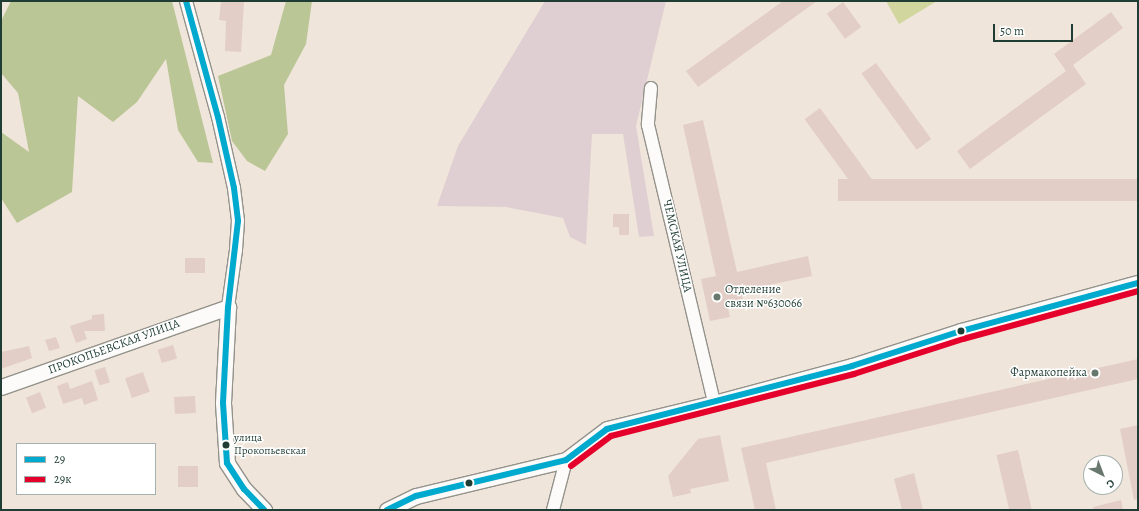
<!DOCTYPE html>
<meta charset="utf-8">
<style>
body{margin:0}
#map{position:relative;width:1139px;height:511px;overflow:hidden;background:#f0e5da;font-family:Alegreya,serif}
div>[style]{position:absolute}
.industrial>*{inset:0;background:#dfcfd2}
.green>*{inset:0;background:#d0d69e}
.forest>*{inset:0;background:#bbc697}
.building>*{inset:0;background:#e2cec6;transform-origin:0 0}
.roads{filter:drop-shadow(1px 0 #93928b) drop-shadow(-1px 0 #93928b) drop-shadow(0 1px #93928b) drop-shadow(0 -1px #93928b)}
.minor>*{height:12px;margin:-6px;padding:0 6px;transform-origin:6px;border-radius:6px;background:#fdfbf9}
.major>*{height:15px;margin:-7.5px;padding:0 7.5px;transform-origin:7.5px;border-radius:7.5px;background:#fdfbf9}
.bus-1>*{height:6px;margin:-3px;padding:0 3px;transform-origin:3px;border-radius:3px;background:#00a9ce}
.bus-2>*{height:6px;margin:-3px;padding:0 3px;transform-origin:3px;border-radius:3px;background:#e4002b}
.dots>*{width:11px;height:11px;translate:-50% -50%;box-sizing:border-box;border:2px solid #fff;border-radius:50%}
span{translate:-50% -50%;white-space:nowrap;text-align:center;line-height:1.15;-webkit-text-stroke:3px #fff;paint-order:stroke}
.bus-label{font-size:11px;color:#1f3d34}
.left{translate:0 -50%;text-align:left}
.street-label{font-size:12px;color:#1f3d34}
.poi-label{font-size:12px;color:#1f3d34}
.right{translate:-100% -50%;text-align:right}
.frame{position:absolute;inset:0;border:2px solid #1f3d34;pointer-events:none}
.legend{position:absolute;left:16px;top:443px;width:140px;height:52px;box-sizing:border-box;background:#fff;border:1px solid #a5b1ae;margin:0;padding:5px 7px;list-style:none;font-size:12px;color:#1f3d34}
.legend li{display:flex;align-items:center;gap:8px;height:20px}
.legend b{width:20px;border:1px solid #a5b1ae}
.north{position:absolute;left:1083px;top:455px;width:40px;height:40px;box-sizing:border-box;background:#fff;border:1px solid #a5b1ae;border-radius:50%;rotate:138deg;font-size:11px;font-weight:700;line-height:16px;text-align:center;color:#1f3d34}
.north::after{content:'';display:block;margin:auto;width:14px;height:18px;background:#68786e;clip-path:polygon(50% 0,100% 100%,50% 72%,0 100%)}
.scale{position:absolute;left:993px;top:24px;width:80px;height:18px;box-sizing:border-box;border:2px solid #1f3d34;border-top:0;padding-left:5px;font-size:12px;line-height:14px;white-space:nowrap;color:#1f3d34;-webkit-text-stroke:3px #fff;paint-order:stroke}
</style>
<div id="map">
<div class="industrial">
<i style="clip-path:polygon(545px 1px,666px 1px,636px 126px,654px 236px,639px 237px,623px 134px,592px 134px,586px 245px,570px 237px,563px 218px,506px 207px,437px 206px,458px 146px)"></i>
</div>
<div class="green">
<i style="clip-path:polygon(886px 1px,937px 1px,899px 24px)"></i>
</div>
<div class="forest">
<i style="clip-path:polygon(11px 1px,172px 1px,213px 163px,198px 162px,178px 130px,166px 59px,137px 102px,113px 122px,78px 96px,72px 192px,17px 223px,1px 198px,1px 132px,29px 152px,18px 93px,1px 73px,1px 21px)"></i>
<i style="clip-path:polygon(286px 1px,312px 1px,306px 44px,284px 85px,288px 134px,265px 171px,247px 161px,232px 141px,218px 76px,271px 55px)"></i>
</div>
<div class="building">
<i style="clip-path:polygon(221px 1px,244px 1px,241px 52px,225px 51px,226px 21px,219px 20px)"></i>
<i style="clip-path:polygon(783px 1px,817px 1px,698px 87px,686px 71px)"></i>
<i style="left:843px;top:2px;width:31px;height:20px;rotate:54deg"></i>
<i style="clip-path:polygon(1111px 12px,1123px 28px,1073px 65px,1086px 84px,970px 169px,957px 151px,1066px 71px,1054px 54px)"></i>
<i style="left:876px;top:63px;width:94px;height:18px;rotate:54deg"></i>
<i style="left:820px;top:108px;width:90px;height:19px;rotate:54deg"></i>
<i style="clip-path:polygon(703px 120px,737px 272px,808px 256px,812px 276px,741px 291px,743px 301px,727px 304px,730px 317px,710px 321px,701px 279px,716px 276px,683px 125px)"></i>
<i style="left:1138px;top:179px;width:22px;height:300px;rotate:90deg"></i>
<i style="clip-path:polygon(613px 214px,629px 214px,629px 235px,619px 235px,619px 227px,613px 227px)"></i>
<i style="left:185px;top:258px;width:20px;height:15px"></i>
<i style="clip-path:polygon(104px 314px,105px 331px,84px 331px,87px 339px,76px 343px,70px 326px,92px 319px,92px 315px)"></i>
<i style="clip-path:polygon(56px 337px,60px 348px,49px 351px,45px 340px)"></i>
<i style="left:173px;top:345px;width:14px;height:16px;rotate:73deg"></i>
<i style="clip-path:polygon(29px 346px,32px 358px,1px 369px,1px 352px)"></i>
<i style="clip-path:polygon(1138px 359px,1138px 379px,766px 463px,776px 510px,755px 510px,741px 448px)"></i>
<i style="left:105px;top:367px;width:16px;height:11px;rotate:72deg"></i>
<i style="left:143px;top:372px;width:21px;height:19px;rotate:71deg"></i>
<i style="clip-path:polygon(92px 381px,98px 400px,84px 405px,82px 398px,63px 404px,57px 386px,68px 382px,70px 389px)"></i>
<i style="left:40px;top:392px;width:17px;height:15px;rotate:69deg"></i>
<i style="left:195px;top:396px;width:17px;height:21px;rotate:87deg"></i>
<i style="clip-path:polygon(1138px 425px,1138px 499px,1134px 500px,1120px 429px)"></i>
<i style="clip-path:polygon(720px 435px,729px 481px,690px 489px,691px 493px,673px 497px,668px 476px,698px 439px)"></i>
<i style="left:1018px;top:450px;width:62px;height:22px;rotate:77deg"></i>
<i style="left:178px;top:466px;width:20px;height:21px"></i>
<i style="clip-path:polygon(914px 473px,923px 510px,902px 510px,894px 479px)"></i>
<i style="clip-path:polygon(1121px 500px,1123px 510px,1094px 510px,1093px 507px)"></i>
</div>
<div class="roads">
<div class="minor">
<i style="left:186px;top:1px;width:120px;rotate:74.6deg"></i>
<i style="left:218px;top:117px;width:73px;rotate:77.3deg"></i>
<i style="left:234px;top:188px;width:33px;rotate:83deg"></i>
<i style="left:238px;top:221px;width:29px;rotate:94deg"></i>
<i style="left:236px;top:250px;width:58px;rotate:98deg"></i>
<i style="left:651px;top:88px;width:37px;rotate:95deg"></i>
<i style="left:648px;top:125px;width:286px;rotate:76.6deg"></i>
<i style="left:553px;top:510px;width:52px;rotate:-75.4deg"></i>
</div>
<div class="major">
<i style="left:1px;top:387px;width:241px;rotate:-19.4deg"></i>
<i style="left:228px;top:307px;width:96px;rotate:93deg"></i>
<i style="left:223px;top:403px;width:60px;rotate:86.2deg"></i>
<i style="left:227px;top:463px;width:31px;rotate:57deg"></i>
<i style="left:244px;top:489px;width:29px;rotate:46deg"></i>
<i style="left:387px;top:510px;width:32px;rotate:-26deg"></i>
<i style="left:416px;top:496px;width:154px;rotate:-13.5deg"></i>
<i style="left:566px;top:460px;width:51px;rotate:-37.1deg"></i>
<i style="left:607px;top:429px;width:110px;rotate:-13.7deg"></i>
<i style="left:714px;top:403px;width:143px;rotate:-15deg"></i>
<i style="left:852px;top:366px;width:114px;rotate:-17.8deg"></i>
<i style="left:961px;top:331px;width:183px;rotate:-15.2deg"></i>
</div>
</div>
<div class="bus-1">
<i style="left:186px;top:1px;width:120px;rotate:74.6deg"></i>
<i style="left:218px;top:117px;width:73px;rotate:77.3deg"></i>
<i style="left:234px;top:188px;width:33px;rotate:83deg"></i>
<i style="left:238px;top:221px;width:87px;rotate:96.6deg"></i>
<i style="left:228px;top:307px;width:96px;rotate:93deg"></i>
<i style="left:223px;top:403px;width:60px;rotate:86.2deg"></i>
<i style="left:227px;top:463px;width:31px;rotate:57deg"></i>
<i style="left:244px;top:489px;width:29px;rotate:46deg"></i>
<i style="left:387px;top:510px;width:32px;rotate:-26deg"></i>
<i style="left:416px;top:496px;width:154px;rotate:-13.5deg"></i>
<i style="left:566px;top:460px;width:51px;rotate:-37.1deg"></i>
<i style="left:607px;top:429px;width:253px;rotate:-14.4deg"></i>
<i style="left:852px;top:366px;width:114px;rotate:-17.8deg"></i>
<i style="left:961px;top:331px;width:183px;rotate:-15.2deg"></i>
</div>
<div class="bus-2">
<i style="left:571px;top:466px;width:50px;rotate:-36.9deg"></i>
<i style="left:611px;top:436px;width:251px;rotate:-14.3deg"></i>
<i style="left:854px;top:374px;width:114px;rotate:-17.8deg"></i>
<i style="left:963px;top:339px;width:181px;rotate:-15.3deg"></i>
</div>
<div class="dots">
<i style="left:717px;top:297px;background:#68786e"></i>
<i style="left:961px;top:331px;background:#1f3d34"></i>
<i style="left:1095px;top:373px;background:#68786e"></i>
<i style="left:226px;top:445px;background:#1f3d34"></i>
<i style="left:469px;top:483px;background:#1f3d34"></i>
</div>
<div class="bus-label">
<span class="left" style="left:234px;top:445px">улица<br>Прокопьевская</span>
</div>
<div class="street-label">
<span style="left:677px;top:246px;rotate:77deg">ЧЕМСКАЯ УЛИЦА</span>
<span style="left:114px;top:347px;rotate:-20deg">ПРОКОПЬЕВСКАЯ УЛИЦА</span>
</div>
<div class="poi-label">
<span class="left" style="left:725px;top:297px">Отделение<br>связи №630066</span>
<span class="right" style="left:1087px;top:373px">Фармакопейка</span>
</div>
<div class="frame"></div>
<ul class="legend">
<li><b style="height:5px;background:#00a9ce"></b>29</li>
<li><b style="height:5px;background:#e4002b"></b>29к</li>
</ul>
<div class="north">С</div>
<div class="scale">50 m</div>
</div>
